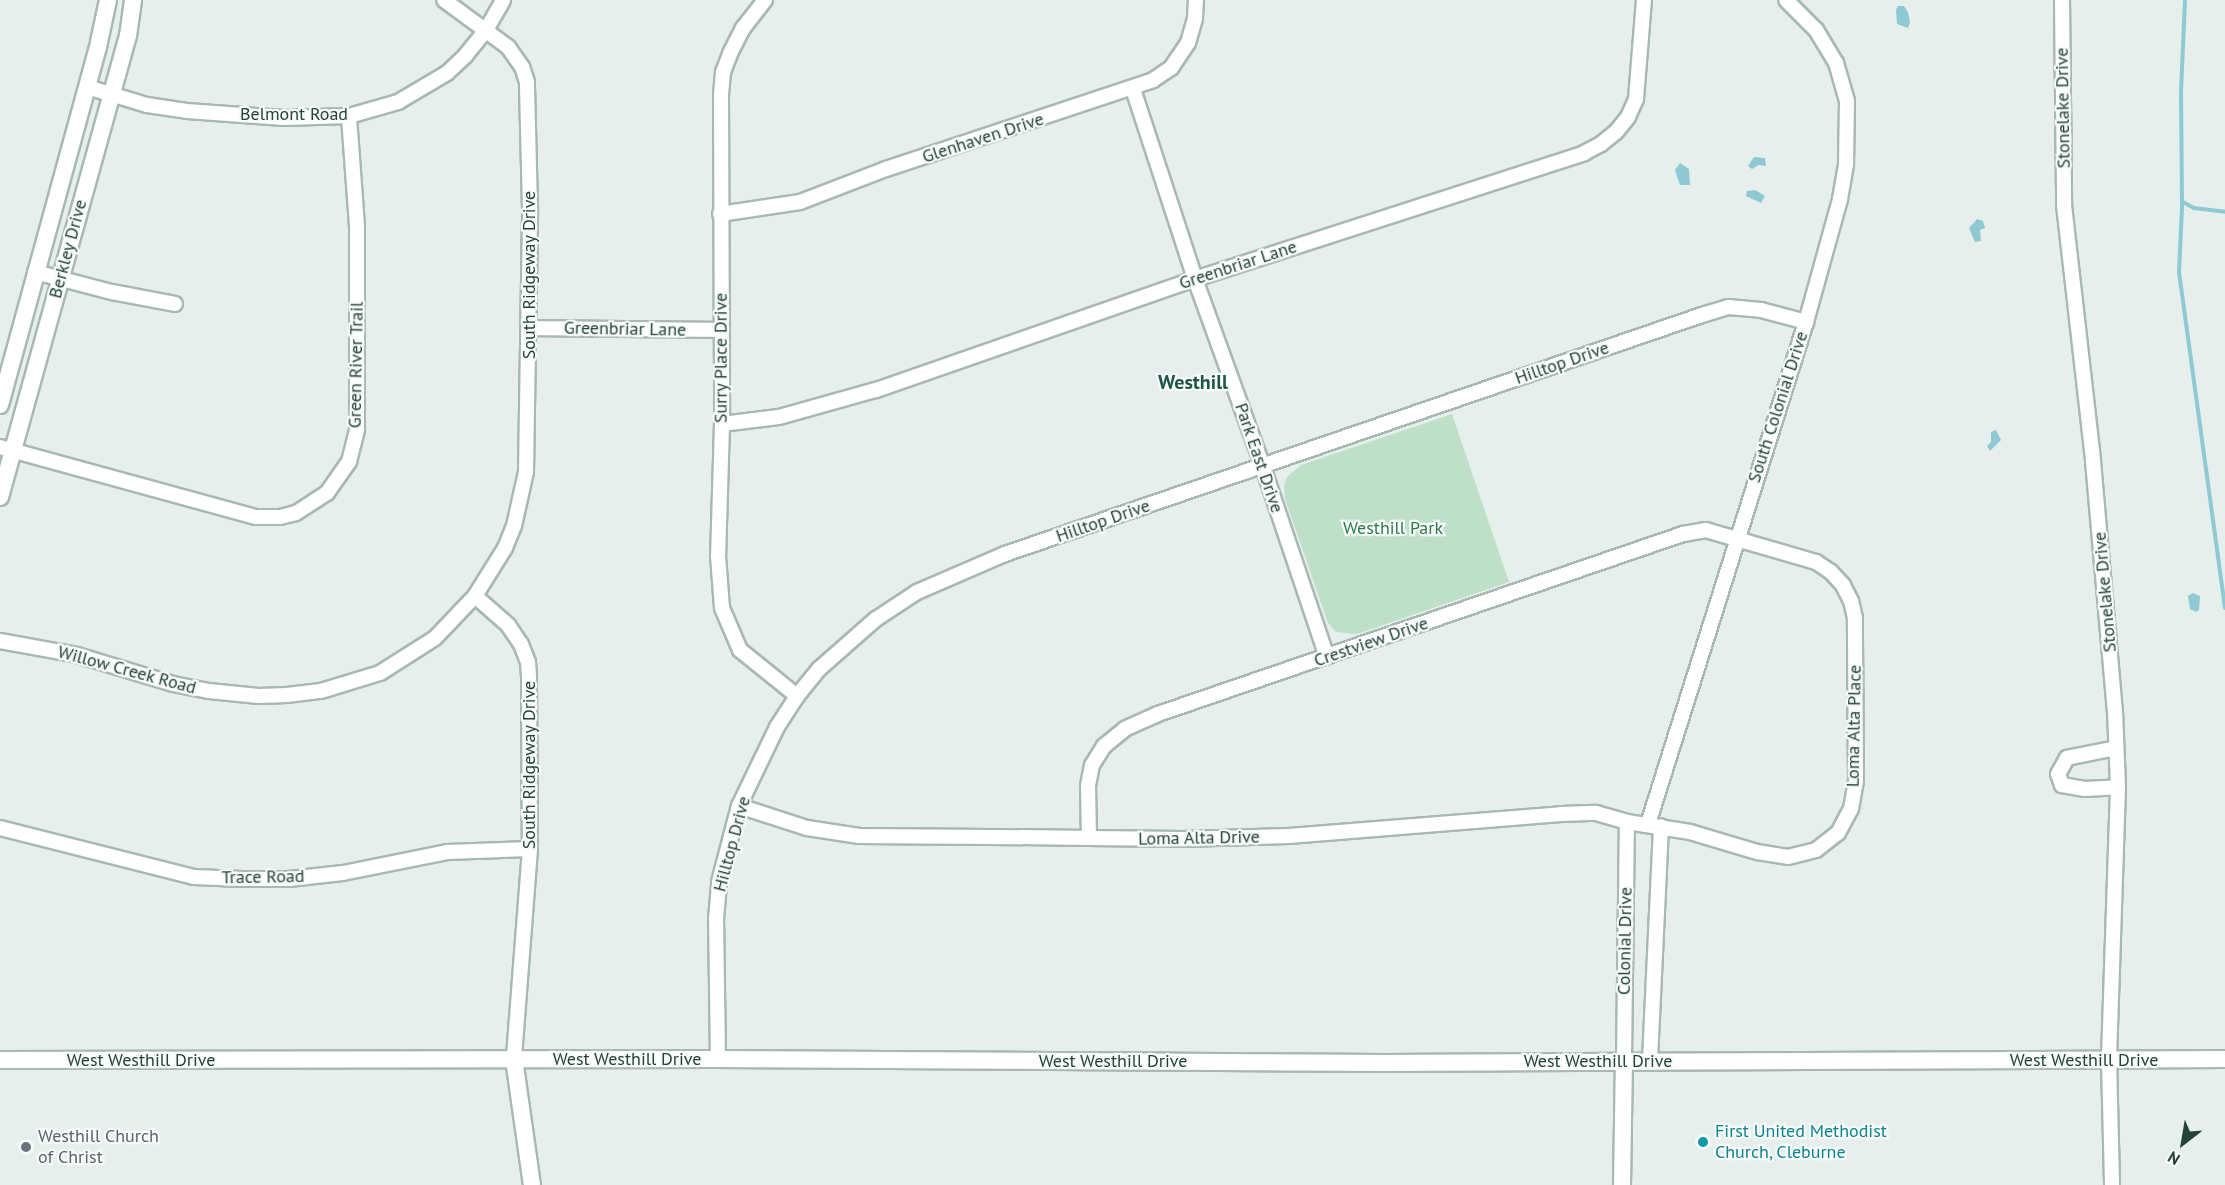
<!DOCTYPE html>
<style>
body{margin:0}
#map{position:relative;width:2225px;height:1185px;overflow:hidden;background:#e6efeb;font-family:"PT Sans",sans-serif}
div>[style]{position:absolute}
.green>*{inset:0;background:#bfe0c8}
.water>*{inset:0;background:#8ec9d4}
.stream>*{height:4px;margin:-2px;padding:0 2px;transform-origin:2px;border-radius:2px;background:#8ec9d4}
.roads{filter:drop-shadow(2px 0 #a8b8b2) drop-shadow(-2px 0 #a8b8b2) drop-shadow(0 2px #a8b8b2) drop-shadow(0 -2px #a8b8b2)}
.minor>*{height:14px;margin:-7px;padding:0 7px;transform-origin:7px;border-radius:7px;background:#fff}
.tertiary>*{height:16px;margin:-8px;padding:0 8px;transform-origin:8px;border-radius:8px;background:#fff}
.dots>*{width:16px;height:16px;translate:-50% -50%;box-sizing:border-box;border:3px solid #f7fbf9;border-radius:50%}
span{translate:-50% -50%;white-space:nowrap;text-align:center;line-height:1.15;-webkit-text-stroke:4.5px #f7fbf9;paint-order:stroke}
.street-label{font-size:18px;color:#24423a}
.park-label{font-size:18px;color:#2d7a4b}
.culture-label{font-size:18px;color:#0d838f}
.left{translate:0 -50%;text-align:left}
.worship-label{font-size:18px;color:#5b616d}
.neighbourhood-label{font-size:20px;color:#1f5548;font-weight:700}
.north{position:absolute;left:2153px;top:1113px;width:60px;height:60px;-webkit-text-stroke:4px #f7fbf9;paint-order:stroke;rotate:211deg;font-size:16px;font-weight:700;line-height:24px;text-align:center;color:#24423a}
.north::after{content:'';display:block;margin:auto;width:21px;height:27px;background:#24423a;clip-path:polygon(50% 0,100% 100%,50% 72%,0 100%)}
</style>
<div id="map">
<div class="green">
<i style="clip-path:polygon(1452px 414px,1509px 582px,1357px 634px,1336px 632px,1328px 623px,1285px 499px,1284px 486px,1287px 477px,1301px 465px)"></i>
</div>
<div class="water">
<i style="clip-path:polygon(1898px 6px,1904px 6px,1908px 12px,1910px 22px,1908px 28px,1897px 24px,1896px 10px)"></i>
<i style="clip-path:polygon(1754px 157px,1765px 158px,1766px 166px,1759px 165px,1752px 169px,1748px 166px)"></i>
<i style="clip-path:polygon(1680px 163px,1689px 169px,1690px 185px,1680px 185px,1675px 170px)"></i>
<i style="clip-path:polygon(1755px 190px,1765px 196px,1761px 203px,1746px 196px,1747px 191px)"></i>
<i style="clip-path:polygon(1977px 219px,1983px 221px,1985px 228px,1980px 230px,1981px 241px,1975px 242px,1969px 228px)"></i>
<i style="clip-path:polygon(1996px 430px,2001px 440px,1990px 451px,1987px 446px,1991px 442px,1991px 432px)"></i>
<i style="clip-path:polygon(2193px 593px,2200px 596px,2199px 610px,2196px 612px,2190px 609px,2188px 596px)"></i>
</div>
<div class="stream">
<i style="left:2185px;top:0;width:90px;rotate:92.5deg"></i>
<i style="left:2181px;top:90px;width:117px;rotate:89.5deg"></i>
<i style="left:2182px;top:207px;width:65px;rotate:92.6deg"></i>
<i style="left:2179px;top:272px;width:339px;rotate:82.2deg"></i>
<i style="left:2183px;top:202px;width:13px;rotate:29deg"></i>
<i style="left:2194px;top:208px;width:31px;rotate:7deg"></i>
</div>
<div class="roads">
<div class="minor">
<i style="left:765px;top:0;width:36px;rotate:128deg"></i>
<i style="left:743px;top:28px;width:29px;rotate:117deg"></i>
<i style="left:730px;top:54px;width:19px;rotate:111deg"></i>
<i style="left:723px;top:72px;width:23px;rotate:95deg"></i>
<i style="left:721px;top:95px;width:329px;rotate:89.8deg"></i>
<i style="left:722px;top:424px;width:132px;rotate:91.7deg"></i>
<i style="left:718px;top:556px;width:52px;rotate:85.6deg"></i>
<i style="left:722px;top:608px;width:46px;rotate:66.8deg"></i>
<i style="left:740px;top:650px;width:73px;rotate:38.9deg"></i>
<i style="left:2062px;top:0;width:205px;rotate:89.4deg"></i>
<i style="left:2064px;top:205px;width:258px;rotate:83.5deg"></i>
<i style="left:2093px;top:461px;width:251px;rotate:85deg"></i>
<i style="left:2115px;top:711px;width:76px;rotate:87.7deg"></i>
<i style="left:2118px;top:787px;width:273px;rotate:91.9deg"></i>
<i style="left:2109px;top:1060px;width:125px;rotate:88.6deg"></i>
<i style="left:87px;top:87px;width:63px;rotate:16.7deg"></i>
<i style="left:147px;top:105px;width:40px;rotate:8.5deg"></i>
<i style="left:187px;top:111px;width:97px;rotate:4.1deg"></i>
<i style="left:284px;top:118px;width:65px;rotate:-1.8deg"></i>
<i style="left:349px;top:116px;width:51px;rotate:-15.9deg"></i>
<i style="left:398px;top:102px;width:57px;rotate:-30.6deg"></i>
<i style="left:447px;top:73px;width:25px;rotate:-43deg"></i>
<i style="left:465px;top:56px;width:33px;rotate:-51deg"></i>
<i style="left:486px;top:30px;width:34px;rotate:-60deg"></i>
<i style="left:1133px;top:89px;width:200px;rotate:71.9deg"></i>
<i style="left:1195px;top:279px;width:200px;rotate:70.1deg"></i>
<i style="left:1263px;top:467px;width:200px;rotate:71.4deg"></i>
<i style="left:720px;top:214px;width:81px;rotate:-8.5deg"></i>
<i style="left:800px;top:202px;width:92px;rotate:-21deg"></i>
<i style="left:886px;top:169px;width:281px;rotate:-18.4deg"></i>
<i style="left:1153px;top:80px;width:22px;rotate:-34deg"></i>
<i style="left:1171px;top:68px;width:30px;rotate:-56deg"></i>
<i style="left:1188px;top:43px;width:26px;rotate:-74deg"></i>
<i style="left:1195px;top:18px;width:18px;rotate:-87deg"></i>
<i style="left:35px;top:272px;width:80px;rotate:14.6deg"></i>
<i style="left:112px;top:292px;width:64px;rotate:10.8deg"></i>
<i style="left:530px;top:328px;width:191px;rotate:0.6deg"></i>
<i style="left:722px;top:424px;width:57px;rotate:-7deg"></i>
<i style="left:779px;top:417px;width:101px;rotate:-15.6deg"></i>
<i style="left:876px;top:390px;width:338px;rotate:-19.2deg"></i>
<i style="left:1195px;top:279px;width:409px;rotate:-17.9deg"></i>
<i style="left:1584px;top:153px;width:19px;rotate:-28deg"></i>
<i style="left:1601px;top:144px;width:19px;rotate:-39deg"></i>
<i style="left:1616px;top:132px;width:19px;rotate:-51deg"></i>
<i style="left:1628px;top:117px;width:20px;rotate:-66deg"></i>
<i style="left:1636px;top:99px;width:99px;rotate:-85.4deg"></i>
<i style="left:0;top:447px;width:265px;rotate:15.3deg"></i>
<i style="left:256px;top:517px;width:24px"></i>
<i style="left:280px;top:517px;width:16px;rotate:-14deg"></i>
<i style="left:296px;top:513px;width:37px;rotate:-33deg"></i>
<i style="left:327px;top:493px;width:38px;rotate:-55deg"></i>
<i style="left:349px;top:462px;width:34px;rotate:-76deg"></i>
<i style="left:357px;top:429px;width:203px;rotate:-90deg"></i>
<i style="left:357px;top:226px;width:110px;rotate:-94.2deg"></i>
<i style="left:475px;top:596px;width:44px;rotate:41.3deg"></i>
<i style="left:508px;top:625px;width:23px;rotate:56deg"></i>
<i style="left:521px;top:644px;width:19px;rotate:69deg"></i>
<i style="left:528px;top:662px;width:16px;rotate:86deg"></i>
<i style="left:529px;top:678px;width:171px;rotate:89.7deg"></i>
<i style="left:530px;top:849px;width:211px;rotate:94.4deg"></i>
<i style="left:0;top:641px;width:78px;rotate:10.3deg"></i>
<i style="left:77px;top:655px;width:100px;rotate:16.8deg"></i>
<i style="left:173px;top:684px;width:37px;rotate:11deg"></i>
<i style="left:209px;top:691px;width:50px;rotate:5.7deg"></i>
<i style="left:259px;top:696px;width:28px;rotate:-2deg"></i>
<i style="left:287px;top:695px;width:34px;rotate:-7deg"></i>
<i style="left:321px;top:691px;width:62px;rotate:-17deg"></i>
<i style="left:380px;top:673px;width:65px;rotate:-32.5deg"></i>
<i style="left:435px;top:638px;width:58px;rotate:-46.4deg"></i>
<i style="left:475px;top:596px;width:57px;rotate:-58deg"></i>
<i style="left:505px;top:548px;width:24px;rotate:-68deg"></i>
<i style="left:514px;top:526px;width:55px;rotate:-77.5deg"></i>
<i style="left:526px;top:472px;width:263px;rotate:-89.1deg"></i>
<i style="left:530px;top:209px;width:127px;rotate:-91.4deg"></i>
<i style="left:527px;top:82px;width:16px;rotate:-108deg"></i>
<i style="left:522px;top:67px;width:24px;rotate:-125deg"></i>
<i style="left:508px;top:47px;width:79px;rotate:-143.7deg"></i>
<i style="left:2116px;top:748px;width:50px;rotate:168.5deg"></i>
<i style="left:2067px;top:758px;width:18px;rotate:119deg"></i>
<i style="left:2058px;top:774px;width:12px;rotate:70deg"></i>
<i style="left:2062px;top:785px;width:23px;rotate:10deg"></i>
<i style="left:2085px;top:789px;width:33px;rotate:-3deg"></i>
<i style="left:739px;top:806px;width:71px;rotate:17.9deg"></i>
<i style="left:807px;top:828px;width:53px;rotate:8.7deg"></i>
<i style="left:859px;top:836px;width:163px;rotate:0.4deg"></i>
<i style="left:1022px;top:837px;width:67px;rotate:0.9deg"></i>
<i style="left:1089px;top:838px;width:93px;rotate:0.6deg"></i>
<i style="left:1182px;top:839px;width:107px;rotate:-1.6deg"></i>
<i style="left:1289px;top:836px;width:273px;rotate:-4.6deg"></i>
<i style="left:1561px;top:814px;width:35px;rotate:-2deg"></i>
<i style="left:1596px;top:813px;width:32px;rotate:16deg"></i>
<i style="left:1627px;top:822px;width:64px;rotate:9deg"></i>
<i style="left:1690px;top:832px;width:70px;rotate:16.6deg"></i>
<i style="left:1757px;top:852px;width:31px;rotate:9deg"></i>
<i style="left:1788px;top:857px;width:29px;rotate:-14deg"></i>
<i style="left:1816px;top:850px;width:28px;rotate:-38deg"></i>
<i style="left:1838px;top:833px;width:27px;rotate:-62deg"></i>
<i style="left:1851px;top:809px;width:28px;rotate:-80deg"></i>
<i style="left:1856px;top:781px;width:163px;rotate:-90.4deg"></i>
<i style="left:1855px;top:618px;width:17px;rotate:-103deg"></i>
<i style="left:1851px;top:601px;width:18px;rotate:-117deg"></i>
<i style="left:1843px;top:585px;width:18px;rotate:-133deg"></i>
<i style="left:1831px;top:572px;width:18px;rotate:-146deg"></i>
<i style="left:1816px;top:562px;width:115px;rotate:-163.8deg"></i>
<i style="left:1706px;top:530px;width:23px;rotate:170deg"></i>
<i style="left:1683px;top:534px;width:555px;rotate:161.08deg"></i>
<i style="left:1158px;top:714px;width:36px;rotate:156deg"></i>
<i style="left:1125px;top:729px;width:27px;rotate:141deg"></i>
<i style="left:1104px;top:746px;width:22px;rotate:122deg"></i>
<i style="left:1092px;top:765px;width:21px;rotate:101deg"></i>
<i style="left:1088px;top:786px;width:52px;rotate:88.9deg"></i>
<i style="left:1648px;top:824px;width:526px;rotate:-72.53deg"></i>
<i style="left:1806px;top:322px;width:128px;rotate:-74.5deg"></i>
<i style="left:1840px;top:199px;width:36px;rotate:-80deg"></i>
<i style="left:1846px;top:164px;width:63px;rotate:-89.1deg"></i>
<i style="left:1847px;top:101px;width:40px;rotate:-106deg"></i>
<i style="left:1836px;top:63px;width:39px;rotate:-121deg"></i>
<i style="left:1816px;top:30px;width:42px;rotate:-135deg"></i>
<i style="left:0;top:828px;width:200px;rotate:14.2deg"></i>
<i style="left:194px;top:877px;width:48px;rotate:2.4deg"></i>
<i style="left:242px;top:879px;width:47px"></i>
<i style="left:289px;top:879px;width:54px;rotate:-6.3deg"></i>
<i style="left:343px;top:873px;width:106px;rotate:-11.4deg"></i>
<i style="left:447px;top:852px;width:83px;rotate:-2.1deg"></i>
<i style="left:718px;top:1059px;width:140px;rotate:-90.8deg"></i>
<i style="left:716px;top:919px;width:37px;rotate:-85deg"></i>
<i style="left:719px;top:882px;width:79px;rotate:-75.3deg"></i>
<i style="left:739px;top:806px;width:88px;rotate:-64.3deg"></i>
<i style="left:777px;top:727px;width:37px;rotate:-57deg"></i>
<i style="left:797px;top:696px;width:35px;rotate:-51deg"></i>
<i style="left:819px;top:669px;width:76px;rotate:-41.3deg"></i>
<i style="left:876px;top:619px;width:49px;rotate:-33.4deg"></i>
<i style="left:917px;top:592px;width:96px;rotate:-23.4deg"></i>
<i style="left:1005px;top:554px;width:737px;rotate:-18.93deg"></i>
<i style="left:1702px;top:315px;width:27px;rotate:-17deg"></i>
<i style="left:1728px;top:307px;width:33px;rotate:5deg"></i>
<i style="left:1761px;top:310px;width:47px;rotate:14.9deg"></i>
<i style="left:1624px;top:1060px;width:238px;rotate:-89.3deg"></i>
<i style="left:1650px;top:1060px;width:234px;rotate:-87.3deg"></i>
</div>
<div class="tertiary">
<i style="left:0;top:405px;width:376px;rotate:-74.7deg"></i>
<i style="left:99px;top:42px;width:43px;rotate:-77.9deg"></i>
<i style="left:0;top:497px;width:478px;rotate:-74.5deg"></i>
<i style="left:128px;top:36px;width:36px;rotate:-82deg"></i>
<i style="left:514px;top:1059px;width:127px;rotate:81.9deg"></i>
<i style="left:0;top:1060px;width:718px;rotate:-0.08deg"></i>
<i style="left:718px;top:1059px;width:666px;rotate:0.34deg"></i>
<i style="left:1384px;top:1063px;width:841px;rotate:-0.27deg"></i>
<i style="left:1622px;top:1185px;width:125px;rotate:-89.1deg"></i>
</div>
</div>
<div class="dots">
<i style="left:1703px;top:1142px;background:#0f9aa8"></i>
<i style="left:26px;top:1147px;background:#6b7280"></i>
</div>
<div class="street-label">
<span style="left:2063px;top:108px;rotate:-91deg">Stonelake Drive</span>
<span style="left:294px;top:114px">Belmont Road</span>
<span style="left:983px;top:138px;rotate:-18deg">Glenhaven Drive</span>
<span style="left:68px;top:249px;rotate:-75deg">Berkley Drive</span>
<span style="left:1238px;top:265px;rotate:-18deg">Greenbriar Lane</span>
<span style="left:529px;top:275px;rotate:-90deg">South Ridgeway Drive</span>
<span style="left:625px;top:329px;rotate:1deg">Greenbriar Lane</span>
<span style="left:721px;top:358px;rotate:-90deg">Surry Place Drive</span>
<span style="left:1562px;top:363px;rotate:-19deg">Hilltop Drive</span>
<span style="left:356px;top:365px;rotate:-89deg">Green River Trail</span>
<span style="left:1778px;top:407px;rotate:-72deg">South Colonial Drive</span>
<span style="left:1259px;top:458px;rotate:71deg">Park East Drive</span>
<span style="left:1103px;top:521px;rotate:-19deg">Hilltop Drive</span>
<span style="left:2105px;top:592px;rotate:-95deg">Stonelake Drive</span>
<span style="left:1371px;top:642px;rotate:-19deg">Crestview Drive</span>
<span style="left:127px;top:670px;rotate:15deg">Willow Creek Road</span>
<span style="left:1854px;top:726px;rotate:-89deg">Loma Alta Place</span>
<span style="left:529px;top:765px;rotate:-90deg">South Ridgeway Drive</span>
<span style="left:1199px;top:838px;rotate:-1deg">Loma Alta Drive</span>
<span style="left:732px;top:844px;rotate:-75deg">Hilltop Drive</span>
<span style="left:263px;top:877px;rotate:-1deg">Trace Road</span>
<span style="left:1625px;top:941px;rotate:-89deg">Colonial Drive</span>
<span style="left:627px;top:1059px">West Westhill Drive</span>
<span style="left:141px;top:1060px">West Westhill Drive</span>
<span style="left:2084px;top:1060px">West Westhill Drive</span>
<span style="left:1113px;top:1061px">West Westhill Drive</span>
<span style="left:1598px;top:1061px">West Westhill Drive</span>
</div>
<div class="park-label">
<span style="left:1393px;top:528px">Westhill Park</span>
</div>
<div class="culture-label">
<span class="left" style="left:1715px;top:1142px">First United Methodist<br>Church, Cleburne</span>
</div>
<div class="worship-label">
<span class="left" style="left:38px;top:1147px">Westhill Church<br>of Christ</span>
</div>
<div class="neighbourhood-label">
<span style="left:1193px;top:382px">Westhill</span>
</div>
<div class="north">N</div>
</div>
